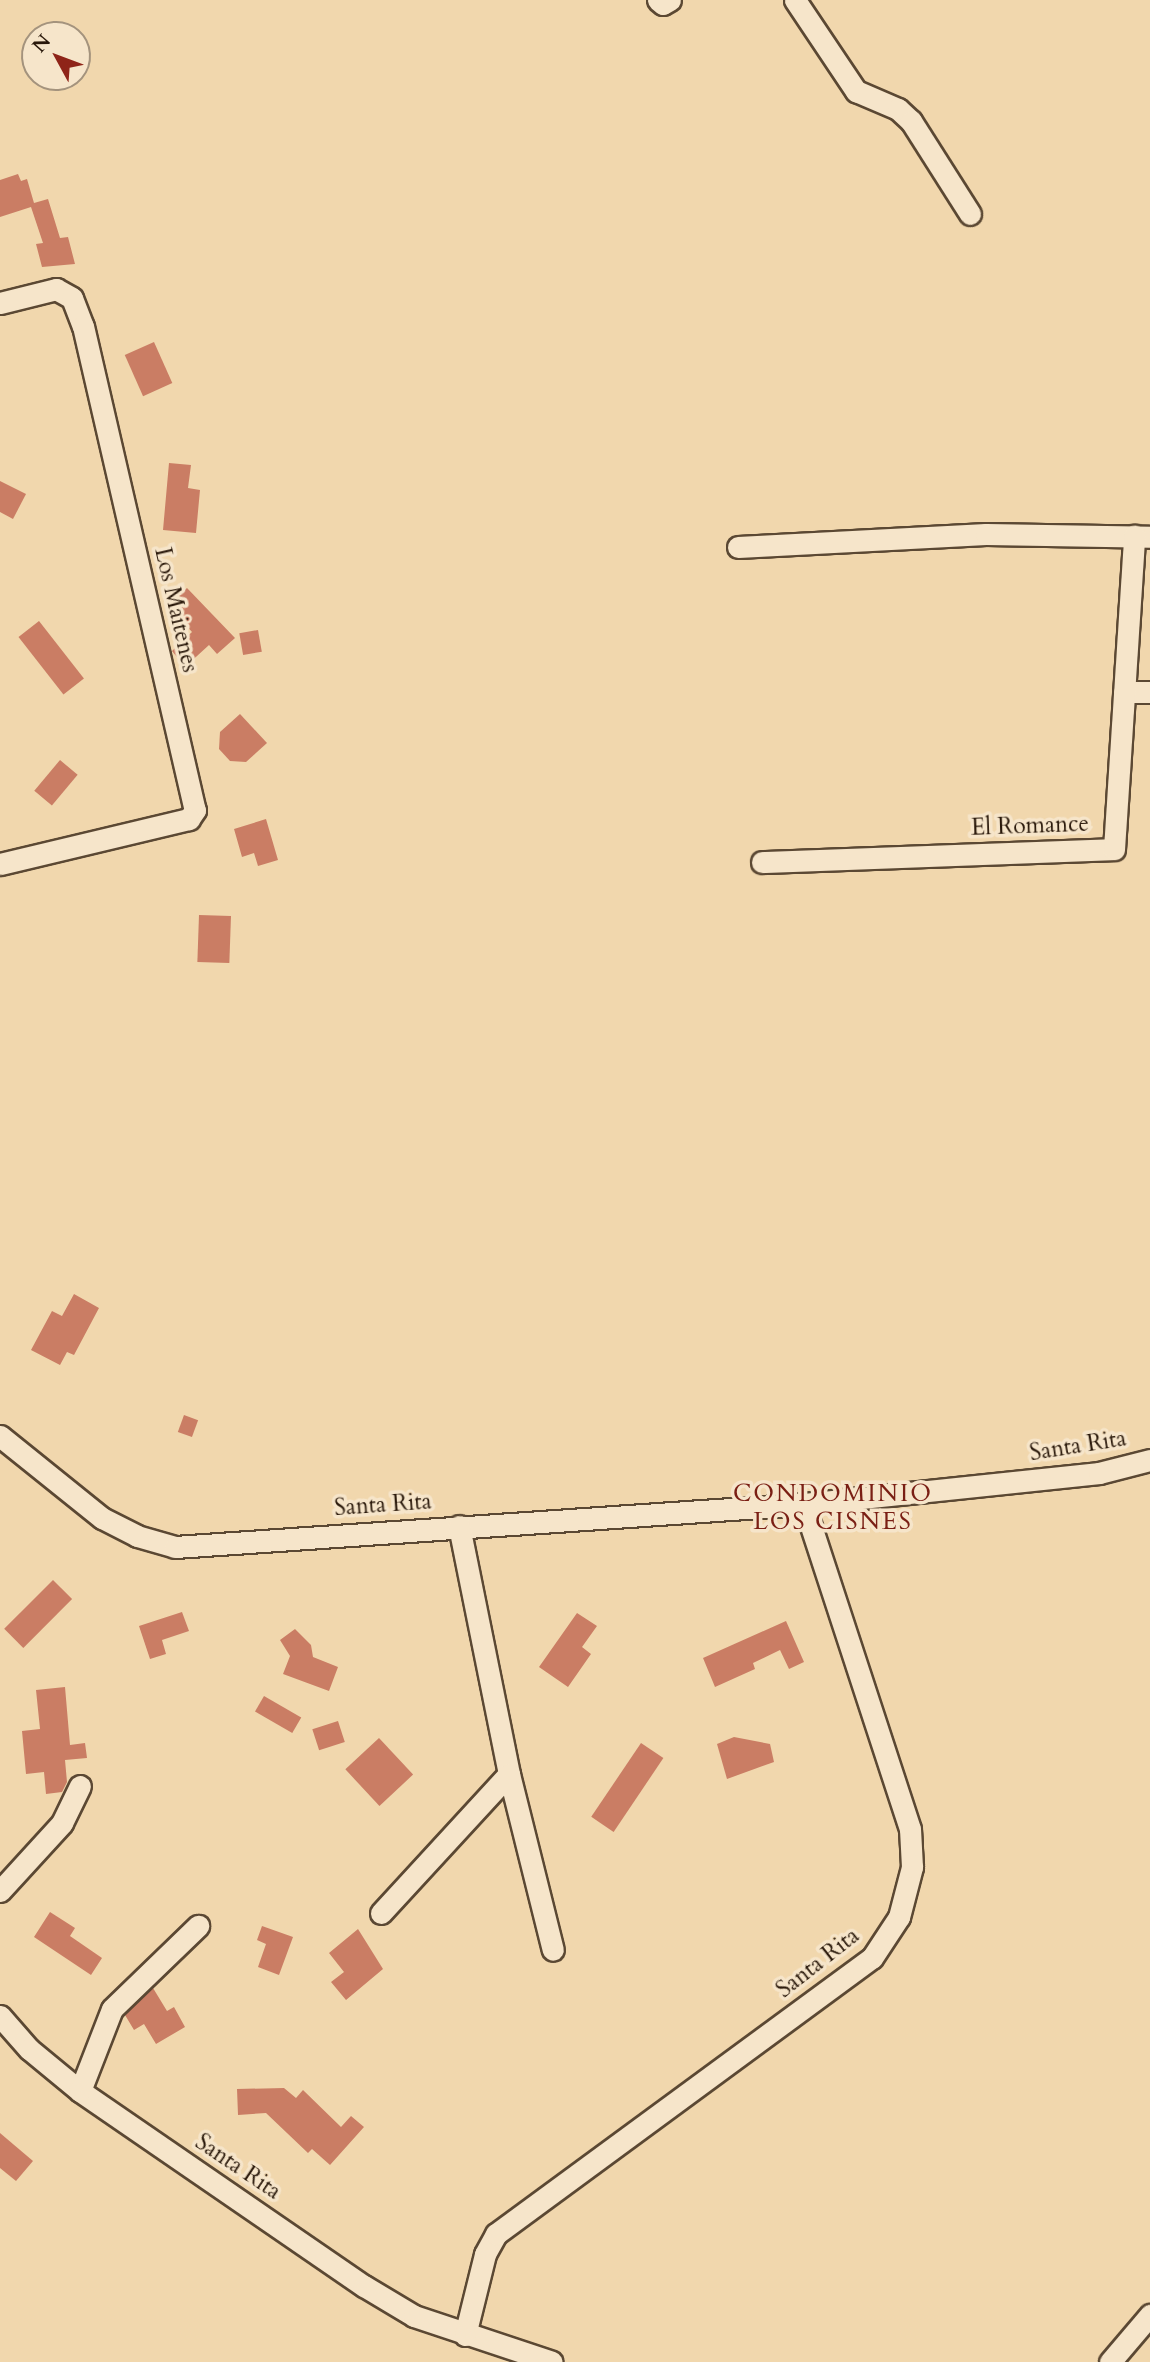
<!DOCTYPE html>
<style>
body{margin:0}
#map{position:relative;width:1150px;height:2362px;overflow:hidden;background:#f1d7ad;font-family:Cardo,serif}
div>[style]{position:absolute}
.building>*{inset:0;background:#ca7d64;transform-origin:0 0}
.roads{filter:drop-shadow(2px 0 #5b4833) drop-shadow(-2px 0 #5b4833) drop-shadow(0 2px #5b4833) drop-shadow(0 -2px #5b4833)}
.minor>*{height:21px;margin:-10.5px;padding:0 10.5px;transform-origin:10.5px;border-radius:10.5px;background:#f6e5ca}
span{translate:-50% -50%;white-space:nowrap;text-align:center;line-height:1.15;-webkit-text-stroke:7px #f6e5ca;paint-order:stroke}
.street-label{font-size:23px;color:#29180a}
.neighbourhood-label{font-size:24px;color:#7a1f14;letter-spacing:2px}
.north{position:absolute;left:21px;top:21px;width:70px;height:70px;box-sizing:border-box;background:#f6e5ca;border:2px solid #a4937d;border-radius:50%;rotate:311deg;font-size:19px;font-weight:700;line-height:28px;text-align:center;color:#29180a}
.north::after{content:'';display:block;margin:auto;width:24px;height:32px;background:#8f2418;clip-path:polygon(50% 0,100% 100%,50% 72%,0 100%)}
</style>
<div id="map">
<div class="building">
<i style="clip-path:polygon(18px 174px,21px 181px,27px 179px,34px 203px,48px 199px,60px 238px,68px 237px,75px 264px,42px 267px,36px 244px,43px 243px,31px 207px,0 217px,0 180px)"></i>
<i style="left:154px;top:342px;width:45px;height:32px;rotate:66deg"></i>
<i style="clip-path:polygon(169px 463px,191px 465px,188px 488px,200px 490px,196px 533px,163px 530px)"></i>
<i style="clip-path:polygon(0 481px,26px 494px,13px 519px,0 512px)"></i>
<i style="clip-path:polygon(187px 588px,235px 638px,217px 654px,209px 645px,185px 667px,172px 651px,192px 632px,168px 605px)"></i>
<i style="left:39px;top:621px;width:73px;height:26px;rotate:52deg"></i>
<i style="left:258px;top:630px;width:22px;height:19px;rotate:80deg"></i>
<i style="clip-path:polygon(240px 714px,267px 743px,246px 762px,230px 761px,219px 749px,220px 732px)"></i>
<i style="left:60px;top:760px;width:23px;height:40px;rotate:40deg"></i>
<i style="clip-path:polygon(266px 819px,278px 860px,258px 866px,254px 853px,242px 857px,234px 829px)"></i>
<i style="left:199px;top:915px;width:32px;height:47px;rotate:2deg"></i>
<i style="clip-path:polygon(74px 1294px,99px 1308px,74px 1355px,67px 1352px,60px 1365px,31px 1350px,52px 1311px,62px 1316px)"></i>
<i style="left:184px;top:1415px;width:15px;height:18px;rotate:20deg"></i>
<i style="left:53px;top:1580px;width:27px;height:69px;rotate:45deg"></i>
<i style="clip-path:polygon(182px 1612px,189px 1631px,162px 1640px,166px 1654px,150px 1659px,139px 1626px)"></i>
<i style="clip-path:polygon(577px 1613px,597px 1626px,582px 1647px,591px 1654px,568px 1687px,539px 1667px)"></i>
<i style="clip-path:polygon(786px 1621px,804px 1662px,789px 1669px,780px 1650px,753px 1663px,755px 1669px,715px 1687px,703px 1658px)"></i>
<i style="clip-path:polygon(295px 1629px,311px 1645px,313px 1657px,338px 1667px,329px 1691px,283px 1674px,290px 1656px,280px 1640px)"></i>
<i style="clip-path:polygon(65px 1687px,70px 1745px,85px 1743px,87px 1758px,65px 1760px,67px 1782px,62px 1792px,46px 1794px,44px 1772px,26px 1774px,22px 1731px,40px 1729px,36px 1690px)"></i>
<i style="left:264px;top:1696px;width:43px;height:18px;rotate:30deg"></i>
<i style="left:338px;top:1721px;width:22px;height:27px;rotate:72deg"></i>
<i style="clip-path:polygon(734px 1737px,770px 1744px,774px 1762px,727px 1779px,717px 1744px)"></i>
<i style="left:379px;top:1738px;width:50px;height:46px;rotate:47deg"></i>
<i style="left:641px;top:1743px;width:27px;height:89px;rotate:34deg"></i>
<i style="clip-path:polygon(50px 1912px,75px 1928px,70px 1936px,102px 1958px,91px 1975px,34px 1937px)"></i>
<i style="clip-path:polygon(262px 1926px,293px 1937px,279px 1975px,258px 1967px,266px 1944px,257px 1940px)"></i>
<i style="clip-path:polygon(358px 1929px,383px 1969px,346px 2000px,331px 1982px,344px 1972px,329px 1953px)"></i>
<i style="clip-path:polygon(153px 1988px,167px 2011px,174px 2007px,185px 2027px,156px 2044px,144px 2024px,134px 2030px,125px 2015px)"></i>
<i style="clip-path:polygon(284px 2088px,296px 2098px,303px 2090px,341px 2127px,351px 2116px,364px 2127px,330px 2165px,312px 2149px,308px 2153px,266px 2113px,238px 2115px,237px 2089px)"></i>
<i style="clip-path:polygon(0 2133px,33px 2161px,16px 2181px,0 2168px)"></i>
</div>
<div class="roads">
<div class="minor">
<i style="left:658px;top:0;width:6px;rotate:39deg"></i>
<i style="left:663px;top:4px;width:8px;rotate:-30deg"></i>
<i style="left:795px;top:0;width:110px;rotate:56.2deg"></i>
<i style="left:856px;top:91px;width:46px;rotate:23.2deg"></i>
<i style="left:898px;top:109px;width:18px;rotate:43deg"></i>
<i style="left:911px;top:121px;width:110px;rotate:57.6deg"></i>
<i style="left:0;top:303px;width:58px;rotate:-14deg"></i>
<i style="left:56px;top:289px;width:18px;rotate:29deg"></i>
<i style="left:72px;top:298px;width:30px;rotate:69deg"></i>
<i style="left:83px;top:326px;width:497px;rotate:77deg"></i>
<i style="left:195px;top:810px;width:11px;rotate:124deg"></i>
<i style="left:189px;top:819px;width:194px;rotate:166.6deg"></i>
<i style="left:738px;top:547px;width:248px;rotate:-3deg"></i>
<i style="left:986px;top:534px;width:164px;rotate:1deg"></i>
<i style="left:1124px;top:692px;width:26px"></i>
<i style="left:762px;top:862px;width:352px;rotate:-2.1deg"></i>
<i style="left:1114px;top:849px;width:314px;rotate:-86.3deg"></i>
<i style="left:0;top:1436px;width:131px;rotate:38.8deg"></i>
<i style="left:102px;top:1518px;width:39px;rotate:27deg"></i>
<i style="left:137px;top:1536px;width:40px;rotate:16deg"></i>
<i style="left:175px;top:1547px;width:630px;rotate:-3.91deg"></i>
<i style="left:804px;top:1504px;width:297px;rotate:-6deg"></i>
<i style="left:1099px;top:1473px;width:53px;rotate:-14.3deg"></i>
<i style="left:459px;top:1526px;width:253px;rotate:78.6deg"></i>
<i style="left:509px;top:1774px;width:181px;rotate:76deg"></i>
<i style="left:0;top:1891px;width:92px;rotate:-47.6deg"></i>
<i style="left:62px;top:1823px;width:41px;rotate:-64.1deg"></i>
<i style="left:381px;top:1913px;width:189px;rotate:-47.4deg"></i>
<i style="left:0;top:2016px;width:44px;rotate:48.7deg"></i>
<i style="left:29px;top:2049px;width:66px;rotate:39.5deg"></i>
<i style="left:80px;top:2091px;width:345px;rotate:34.5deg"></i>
<i style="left:364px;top:2286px;width:58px;rotate:31deg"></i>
<i style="left:414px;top:2316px;width:145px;rotate:18.4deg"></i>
<i style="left:80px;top:2091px;width:88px;rotate:-68.7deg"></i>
<i style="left:112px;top:2009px;width:120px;rotate:-44deg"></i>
<i style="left:465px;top:2335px;width:83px;rotate:-76.1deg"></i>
<i style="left:485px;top:2254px;width:23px;rotate:-61deg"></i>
<i style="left:496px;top:2234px;width:466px;rotate:-36.3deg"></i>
<i style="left:872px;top:1958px;width:49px;rotate:-56.6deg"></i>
<i style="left:899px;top:1917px;width:52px;rotate:-75.4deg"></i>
<i style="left:912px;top:1867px;width:38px;rotate:-93deg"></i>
<i style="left:910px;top:1829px;width:342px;rotate:-108.1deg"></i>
<i style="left:1110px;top:2362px;width:62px;rotate:-49.6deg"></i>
</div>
</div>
<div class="street-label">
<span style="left:176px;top:610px;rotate:77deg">Los Maitenes</span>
<span style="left:1030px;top:826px;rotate:-2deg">El Romance</span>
<span style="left:1078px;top:1446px;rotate:-9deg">Santa Rita</span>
<span style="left:383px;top:1505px;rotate:-4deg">Santa Rita</span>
<span style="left:818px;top:1963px;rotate:-38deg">Santa Rita</span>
<span style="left:238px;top:2167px;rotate:34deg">Santa Rita</span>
</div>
<div class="neighbourhood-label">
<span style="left:833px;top:1508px">CONDOMINIO<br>LOS CISNES</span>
</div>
<div class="north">N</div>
</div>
